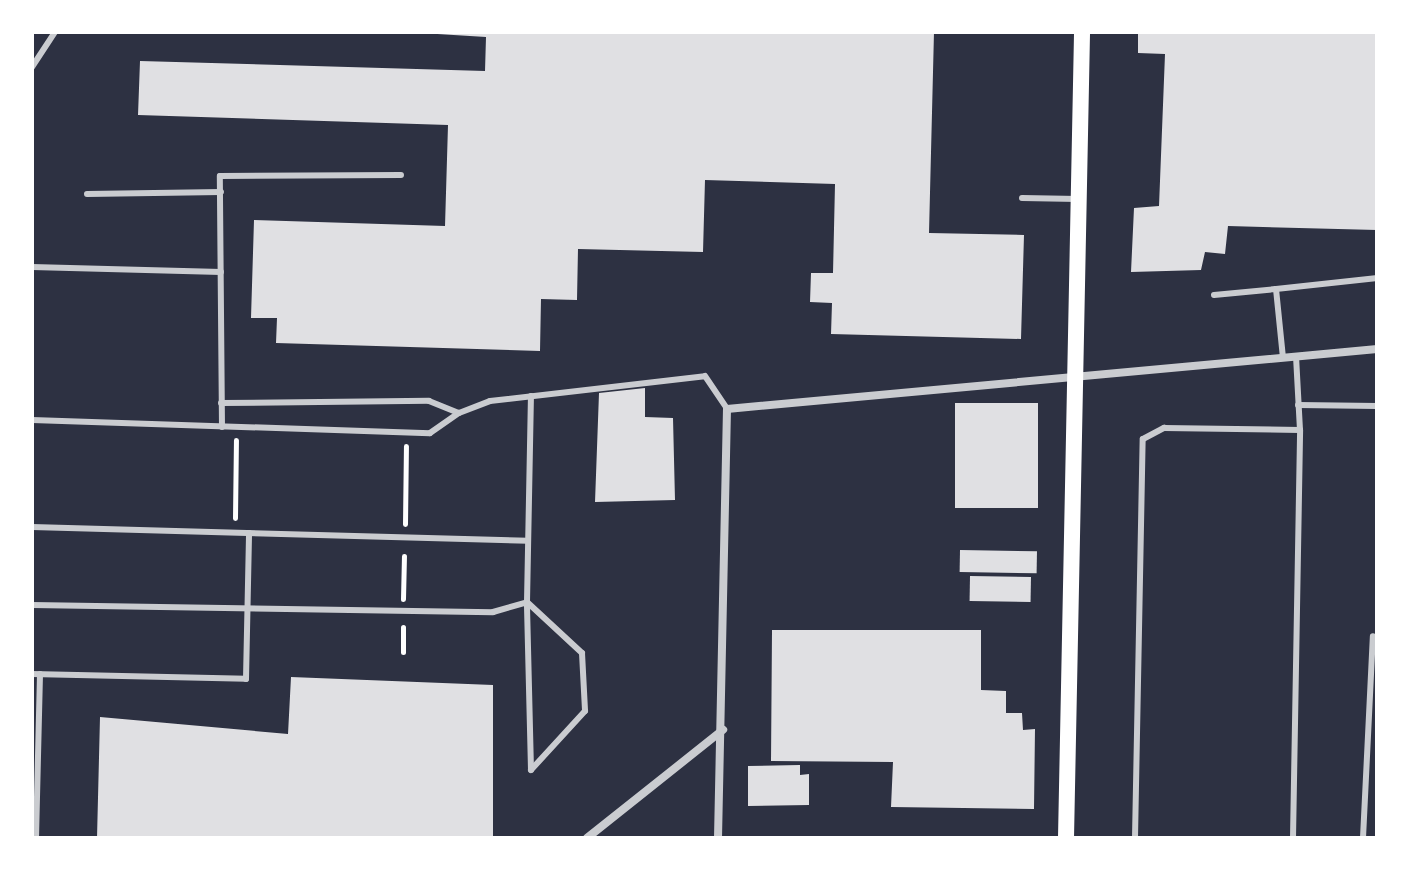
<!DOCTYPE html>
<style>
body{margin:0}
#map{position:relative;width:1409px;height:870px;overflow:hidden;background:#2d3142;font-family:Ubuntu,sans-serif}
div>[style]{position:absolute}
.building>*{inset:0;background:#e0e0e3;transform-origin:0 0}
.path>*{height:5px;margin:-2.5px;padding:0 2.5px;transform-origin:2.5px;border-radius:2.5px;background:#fff}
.service>*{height:6px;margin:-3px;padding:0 3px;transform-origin:3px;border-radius:3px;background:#caccd0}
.minor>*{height:8px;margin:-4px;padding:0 4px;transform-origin:4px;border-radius:4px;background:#caccd0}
.secondary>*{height:16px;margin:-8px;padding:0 8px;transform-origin:8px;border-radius:8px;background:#fff}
span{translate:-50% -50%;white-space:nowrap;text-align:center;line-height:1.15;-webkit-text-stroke:7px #fff;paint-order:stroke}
.frame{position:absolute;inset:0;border:34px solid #fff;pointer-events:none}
</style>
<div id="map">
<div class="building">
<i style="clip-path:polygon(405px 32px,934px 32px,929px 233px,1024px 235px,1021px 339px,831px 334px,832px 303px,810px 302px,811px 273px,833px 273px,835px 184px,705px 180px,703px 252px,578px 249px,577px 300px,541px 299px,540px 351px,276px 343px,277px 318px,251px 318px,254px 220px,445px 226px,448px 125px,138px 115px,140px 61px,485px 71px,486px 37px)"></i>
<i style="clip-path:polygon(1138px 32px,1377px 32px,1377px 230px,1228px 226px,1225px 254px,1205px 252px,1201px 270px,1131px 272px,1134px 208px,1159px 206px,1165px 54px,1138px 53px)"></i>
<i style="clip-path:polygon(645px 388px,645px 417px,673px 418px,675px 500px,595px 502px,599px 393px)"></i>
<i style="left:955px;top:403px;width:83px;height:105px"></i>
<i style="left:960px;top:550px;width:77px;height:22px;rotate:1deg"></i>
<i style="left:970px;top:576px;width:61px;height:25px;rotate:1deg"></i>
<i style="clip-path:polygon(772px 630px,981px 630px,981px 690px,1006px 691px,1006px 713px,1022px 713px,1023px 730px,1035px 729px,1034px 809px,891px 807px,893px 762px,771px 761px)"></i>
<i style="clip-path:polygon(291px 677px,493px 685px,493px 838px,97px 838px,100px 717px,288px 734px)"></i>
<i style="clip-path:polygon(800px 765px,800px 775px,809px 774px,809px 805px,748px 806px,748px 766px)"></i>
</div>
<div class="path">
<i style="left:235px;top:518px;width:78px;rotate:-89.3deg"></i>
<i style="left:405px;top:524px;width:78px;rotate:-89.3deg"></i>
<i style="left:403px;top:599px;width:43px;rotate:-88.7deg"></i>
<i style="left:403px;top:652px;width:25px;rotate:-90deg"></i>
</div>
<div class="service">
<i style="left:32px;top:67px;width:42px;rotate:-56.7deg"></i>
<i style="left:87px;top:194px;width:134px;rotate:-0.9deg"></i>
<i style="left:1022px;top:198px;width:56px;rotate:1deg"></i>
<i style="left:32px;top:267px;width:189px;rotate:1.5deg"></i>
<i style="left:1276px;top:289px;width:102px;rotate:-6.2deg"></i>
<i style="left:1214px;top:295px;width:62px;rotate:-5.5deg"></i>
<i style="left:1276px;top:289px;width:69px;rotate:84.2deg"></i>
<i style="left:221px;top:403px;width:208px;rotate:-0.6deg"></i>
<i style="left:429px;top:401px;width:32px;rotate:22deg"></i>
<i style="left:1298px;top:405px;width:79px;rotate:0.7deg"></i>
<i style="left:32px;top:420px;width:398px;rotate:1.9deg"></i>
<i style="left:430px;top:433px;width:35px;rotate:-35deg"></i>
<i style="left:459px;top:413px;width:33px;rotate:-21deg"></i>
<i style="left:490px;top:401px;width:216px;rotate:-6.6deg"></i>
<i style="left:705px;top:376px;width:40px;rotate:56deg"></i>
<i style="left:222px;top:427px;width:251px;rotate:-90.5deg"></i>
<i style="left:220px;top:176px;width:181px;rotate:-0.3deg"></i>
<i style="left:32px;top:527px;width:496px;rotate:1.6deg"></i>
<i style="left:527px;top:602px;width:75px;rotate:42.8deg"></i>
<i style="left:582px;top:653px;width:58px;rotate:87deg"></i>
<i style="left:585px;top:711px;width:80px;rotate:132.5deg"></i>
<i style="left:531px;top:770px;width:168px;rotate:-91.4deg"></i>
<i style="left:32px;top:605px;width:461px;rotate:0.9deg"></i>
<i style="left:493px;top:612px;width:35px;rotate:-16deg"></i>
<i style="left:527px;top:602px;width:206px;rotate:-88.9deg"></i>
<i style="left:32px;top:674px;width:214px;rotate:1.3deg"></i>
<i style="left:246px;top:679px;width:146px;rotate:-88.8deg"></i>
<i style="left:36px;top:838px;width:164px;rotate:-88.6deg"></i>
<i style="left:1135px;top:838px;width:399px;rotate:-88.9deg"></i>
<i style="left:1143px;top:439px;width:24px;rotate:-28deg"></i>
<i style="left:1164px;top:428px;width:136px;rotate:0.8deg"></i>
<i style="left:1300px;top:430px;width:73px;rotate:-93.1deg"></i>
<i style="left:1293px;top:838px;width:408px;rotate:-89deg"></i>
<i style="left:1363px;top:838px;width:202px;rotate:-87.2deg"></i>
</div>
<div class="minor">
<i style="left:587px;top:838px;width:174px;rotate:-38.5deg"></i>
<i style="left:718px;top:838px;width:429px;rotate:-88.8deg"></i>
<i style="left:727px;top:409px;width:653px;rotate:-5.27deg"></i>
</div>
<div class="secondary">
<i style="left:1066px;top:838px;width:806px;rotate:-88.86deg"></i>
</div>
<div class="frame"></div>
</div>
